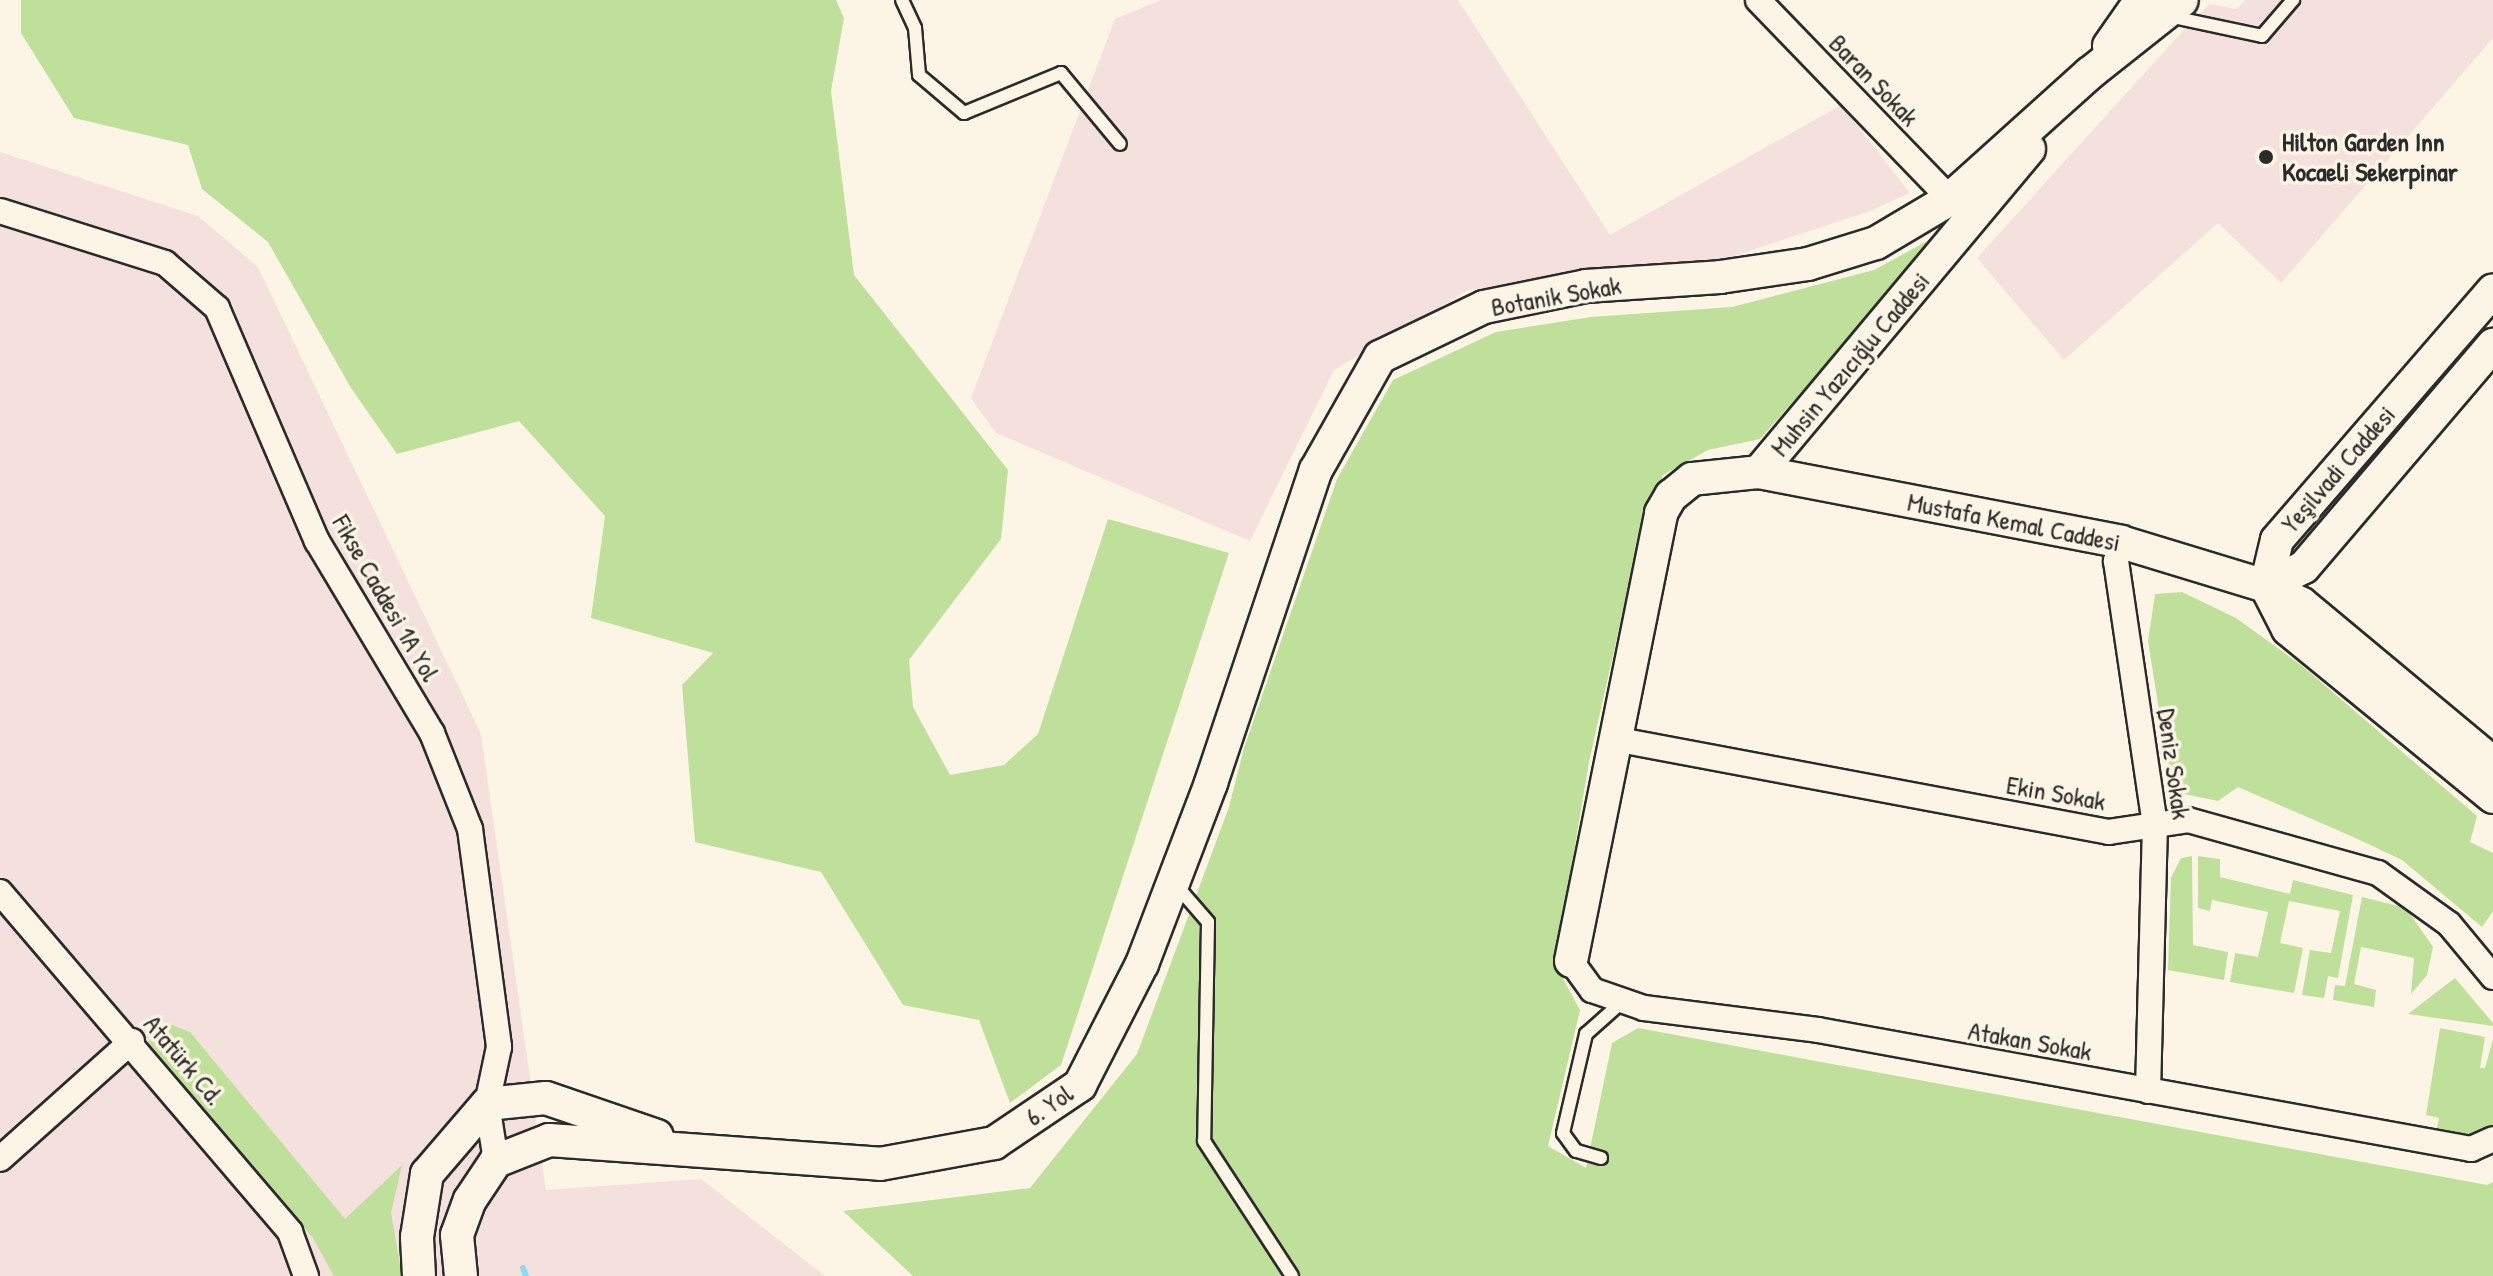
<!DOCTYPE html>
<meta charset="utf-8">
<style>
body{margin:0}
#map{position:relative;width:2493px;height:1276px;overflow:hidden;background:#fcf5e5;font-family:"Patrick Hand",sans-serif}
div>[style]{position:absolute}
.built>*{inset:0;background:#f4e0dd}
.green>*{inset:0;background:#bfe09a}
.stream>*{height:6px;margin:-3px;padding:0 3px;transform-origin:3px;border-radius:3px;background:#8fdaf0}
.roads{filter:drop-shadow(2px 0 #2b2b2b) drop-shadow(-2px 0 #2b2b2b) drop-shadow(0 2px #2b2b2b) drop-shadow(0 -2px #2b2b2b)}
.lane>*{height:12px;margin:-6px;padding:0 6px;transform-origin:6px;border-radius:6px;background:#fcf5e5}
.street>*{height:24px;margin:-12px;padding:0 12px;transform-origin:12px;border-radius:12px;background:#fcf5e5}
.secondary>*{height:32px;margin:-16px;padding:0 16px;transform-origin:16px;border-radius:16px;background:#fcf5e5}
.dots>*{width:22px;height:22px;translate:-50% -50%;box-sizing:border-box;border:4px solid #fcf5e5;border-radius:50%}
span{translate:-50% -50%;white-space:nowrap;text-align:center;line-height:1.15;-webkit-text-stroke:7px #fcf5e5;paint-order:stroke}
.street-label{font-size:26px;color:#2b2b2b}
.poi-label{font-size:26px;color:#2b2b2b;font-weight:700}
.left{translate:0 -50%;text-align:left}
</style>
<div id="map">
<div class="built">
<i style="clip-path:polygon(1161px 0,1458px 0,1610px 235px,1841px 105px,1910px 193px,1870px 211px,1731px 257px,1468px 290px,1334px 370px,1250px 541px,996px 433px,971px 398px,1115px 19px)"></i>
<i style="clip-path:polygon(2245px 0,2493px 0,2493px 38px,2281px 283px,2218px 223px,2064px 360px,1977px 258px,2191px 22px,2210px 4px,2237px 9px)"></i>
<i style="clip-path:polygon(0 152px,198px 216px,258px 267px,481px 734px,546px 1190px,701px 1179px,825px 1276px,0 1276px)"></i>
</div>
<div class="green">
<i style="clip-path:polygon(21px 0,836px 0,844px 18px,831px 91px,854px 275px,1008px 470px,1001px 539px,909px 660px,913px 707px,950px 775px,1004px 765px,1038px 734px,1108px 519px,1229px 553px,1061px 1065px,1010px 1103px,979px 1020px,903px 1005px,821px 872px,695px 842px,682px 685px,713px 653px,591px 618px,605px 516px,519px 421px,397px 454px,351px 388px,268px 242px,202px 189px,188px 145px,74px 118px,21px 33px)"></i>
<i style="clip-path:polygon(1942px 233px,1760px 439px,1708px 450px,1663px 475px,1642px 526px,1589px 762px,1555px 964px,1580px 1010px,1548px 1146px,1586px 1168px,1612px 1043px,1638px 1028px,2487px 1185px,2493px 1182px,2493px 1276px,913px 1276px,843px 1211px,1030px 1188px,1137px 1054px,1229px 807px,1244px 748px,1337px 479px,1393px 380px,1496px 332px,1591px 317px,1732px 307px,1874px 270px)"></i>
<i style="clip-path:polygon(2182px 592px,2236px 618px,2301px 665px,2477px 816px,2470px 842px,2493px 853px,2493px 911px,2482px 927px,2402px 860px,2351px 836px,2238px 787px,2218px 801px,2179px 793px,2167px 760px,2148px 641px,2155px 594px)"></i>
<i style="clip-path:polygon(2192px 856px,2193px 945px,2228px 952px,2224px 980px,2168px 970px,2171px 878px,2181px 858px)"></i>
<i style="clip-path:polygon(2198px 856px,2220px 859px,2220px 877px,2290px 894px,2293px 880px,2353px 895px,2338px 978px,2328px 976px,2324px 998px,2302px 995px,2310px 950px,2331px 953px,2340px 911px,2289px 901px,2280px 943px,2303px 948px,2294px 993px,2230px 982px,2235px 953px,2258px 957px,2268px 912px,2212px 900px,2210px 911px,2198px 908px)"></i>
<i style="clip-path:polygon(2362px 897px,2406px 908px,2433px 947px,2427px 975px,2411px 994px,2414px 958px,2361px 947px,2354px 984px,2376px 990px,2374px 1007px,2333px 1000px,2335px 985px,2345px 986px)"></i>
<i style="clip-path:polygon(2455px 978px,2493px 1023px,2493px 1026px,2408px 1014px)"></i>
<i style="clip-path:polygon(167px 1023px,190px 1032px,345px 1219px,402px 1165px,391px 1213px,402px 1276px,334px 1276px,313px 1238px,148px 1042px)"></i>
<i style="clip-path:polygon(2440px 1028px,2485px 1037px,2480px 1068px,2485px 1068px,2493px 1039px,2493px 1136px,2483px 1141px,2435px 1138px,2439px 1118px,2426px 1115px)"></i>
</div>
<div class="stream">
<i style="left:523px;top:1268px;width:9px;rotate:69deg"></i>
</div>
<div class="roads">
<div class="lane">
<i style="left:902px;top:0;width:31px;rotate:65deg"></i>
<i style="left:915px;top:28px;width:47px;rotate:85.1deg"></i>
<i style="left:919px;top:75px;width:59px;rotate:40.2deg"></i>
<i style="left:964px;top:113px;width:105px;rotate:-22.4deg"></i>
<i style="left:1061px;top:73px;width:92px;rotate:50.3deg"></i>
<i style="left:2168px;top:16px;width:96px;rotate:12deg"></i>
<i style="left:2262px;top:36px;width:48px;rotate:-49.3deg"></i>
<i style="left:1176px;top:885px;width:49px;rotate:49.1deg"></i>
<i style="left:1208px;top:922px;width:219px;rotate:91deg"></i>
<i style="left:1204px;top:1141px;width:161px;rotate:56.9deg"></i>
<i style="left:1601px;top:1158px;width:26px;rotate:-164deg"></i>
<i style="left:1576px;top:1151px;width:22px;rotate:-126deg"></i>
<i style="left:1563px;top:1133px;width:102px;rotate:-76.9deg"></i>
<i style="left:1586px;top:1034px;width:50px;rotate:-41.7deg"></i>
</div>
<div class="street">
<i style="left:1758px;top:0;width:277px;rotate:46deg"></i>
<i style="left:0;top:211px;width:173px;rotate:17.5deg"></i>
<i style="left:165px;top:263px;width:69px;rotate:40.9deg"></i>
<i style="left:217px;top:308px;width:254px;rotate:66.8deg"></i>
<i style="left:317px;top:541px;width:224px;rotate:59.1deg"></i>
<i style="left:432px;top:733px;width:103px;rotate:68.4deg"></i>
<i style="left:470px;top:829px;width:220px;rotate:82.4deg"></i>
<i style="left:499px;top:1047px;width:58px;rotate:101.9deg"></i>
<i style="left:487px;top:1104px;width:58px;rotate:81deg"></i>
<i style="left:2121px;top:542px;width:20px;rotate:105deg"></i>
<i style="left:2116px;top:561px;width:266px;rotate:81.6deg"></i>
<i style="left:2155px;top:824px;width:267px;rotate:91.5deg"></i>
<i style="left:1614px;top:739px;width:504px;rotate:10.64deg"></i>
<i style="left:2109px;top:832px;width:80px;rotate:-8.6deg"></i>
<i style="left:2188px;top:820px;width:197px;rotate:15.6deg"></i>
<i style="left:2378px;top:873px;width:87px;rotate:35.7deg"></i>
<i style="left:2449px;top:924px;width:69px;rotate:50.3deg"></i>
<i style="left:0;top:892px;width:447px;rotate:49.5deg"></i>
<i style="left:290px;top:1232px;width:47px;rotate:70deg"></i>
<i style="left:1571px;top:961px;width:36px;rotate:54deg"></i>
<i style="left:1592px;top:990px;width:55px;rotate:19.1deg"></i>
<i style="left:1644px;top:1008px;width:175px;rotate:7.2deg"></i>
<i style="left:1818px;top:1030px;width:664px;rotate:10.33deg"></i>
<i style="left:2471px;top:1149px;width:24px;rotate:-24deg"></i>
<i style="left:0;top:1159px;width:177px;rotate:-41.8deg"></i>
</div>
<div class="secondary">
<i style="left:2109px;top:46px;width:56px;rotate:-55.2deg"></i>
<i style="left:1759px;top:472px;width:369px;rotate:10.9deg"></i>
<i style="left:2121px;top:542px;width:152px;rotate:16.9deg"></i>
<i style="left:2266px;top:586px;width:40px;rotate:26.6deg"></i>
<i style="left:2302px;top:604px;width:249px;rotate:39.8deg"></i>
<i style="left:2266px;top:586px;width:47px;rotate:-76.6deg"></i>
<i style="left:2277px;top:540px;width:330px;rotate:-49.1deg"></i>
<i style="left:2266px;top:586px;width:42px;rotate:-26.6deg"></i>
<i style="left:2304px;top:567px;width:292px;rotate:-49.6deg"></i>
<i style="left:2266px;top:586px;width:48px;rotate:62.9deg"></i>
<i style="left:2288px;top:629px;width:265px;rotate:39.3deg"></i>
<i style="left:1571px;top:961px;width:457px;rotate:-78.6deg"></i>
<i style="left:1661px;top:513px;width:20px;rotate:-60deg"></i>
<i style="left:1671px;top:496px;width:27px;rotate:-39deg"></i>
<i style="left:1692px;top:479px;width:67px;rotate:-6deg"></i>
<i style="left:1759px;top:472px;width:421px;rotate:-50.1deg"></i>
<i style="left:419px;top:1276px;width:39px;rotate:-93deg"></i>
<i style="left:417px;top:1237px;width:64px;rotate:-81deg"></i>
<i style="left:427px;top:1174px;width:92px;rotate:-49.4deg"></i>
<i style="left:487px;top:1104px;width:59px;rotate:-5.8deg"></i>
<i style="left:546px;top:1098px;width:117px;rotate:18.9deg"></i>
<i style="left:461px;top:1276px;width:41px;rotate:-95.6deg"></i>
<i style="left:457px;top:1235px;width:37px;rotate:-70deg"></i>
<i style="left:470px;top:1200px;width:47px;rotate:-56.3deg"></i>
<i style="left:496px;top:1161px;width:57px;rotate:-21.6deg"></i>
<i style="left:549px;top:1140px;width:332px;rotate:4.1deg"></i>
<i style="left:880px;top:1164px;width:116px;rotate:-10.4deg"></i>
<i style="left:994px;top:1143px;width:104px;rotate:-34deg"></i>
<i style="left:1080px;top:1085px;width:136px;rotate:-62.9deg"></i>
<i style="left:1142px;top:964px;width:194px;rotate:-69.1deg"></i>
<i style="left:1211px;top:783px;width:330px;rotate:-71.5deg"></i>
<i style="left:1316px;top:470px;width:130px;rotate:-60.5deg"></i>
<i style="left:1380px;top:357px;width:115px;rotate:-25.7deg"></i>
<i style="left:1484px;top:307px;width:104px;rotate:-11.6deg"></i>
<i style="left:1586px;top:286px;width:134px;rotate:-3.8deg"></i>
<i style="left:1720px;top:277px;width:89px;rotate:-8.4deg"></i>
<i style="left:1808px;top:264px;width:71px;rotate:-17.2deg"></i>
<i style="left:1876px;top:243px;width:86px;rotate:-30.7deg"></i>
<i style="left:1950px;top:199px;width:188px;rotate:-42deg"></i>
<i style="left:2090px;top:73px;width:117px;rotate:-38.4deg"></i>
</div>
</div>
<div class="dots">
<i style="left:2266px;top:157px;background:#2b2b2b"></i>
</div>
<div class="street-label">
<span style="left:1874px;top:80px;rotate:46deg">Baran Sokak</span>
<span style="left:1556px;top:296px;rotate:-10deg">Botanik Sokak</span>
<span style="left:1850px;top:364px;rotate:-50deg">Muhsin Yazıcığlu Caddesi</span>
<span style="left:2338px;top:469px;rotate:-49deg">Yeşilvadi Caddesi</span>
<span style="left:2014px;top:522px;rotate:11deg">Mustafa Kemal Caddesi</span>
<span style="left:386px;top:598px;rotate:60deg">Fikse Caddesi 1A Yol</span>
<span style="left:2174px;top:764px;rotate:82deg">Deniz Sokak</span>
<span style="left:2056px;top:793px;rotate:10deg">Ekin Sokak</span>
<span style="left:2030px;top:1041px;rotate:10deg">Atakan Sokak</span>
<span style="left:184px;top:1060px;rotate:50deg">Atatürk Cd.</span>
<span style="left:1049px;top:1105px;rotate:-35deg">6. Yol</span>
</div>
<div class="poi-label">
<span class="left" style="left:2282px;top:157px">Hilton Garden Inn<br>Kocaeli Sekerpinar</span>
</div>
</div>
